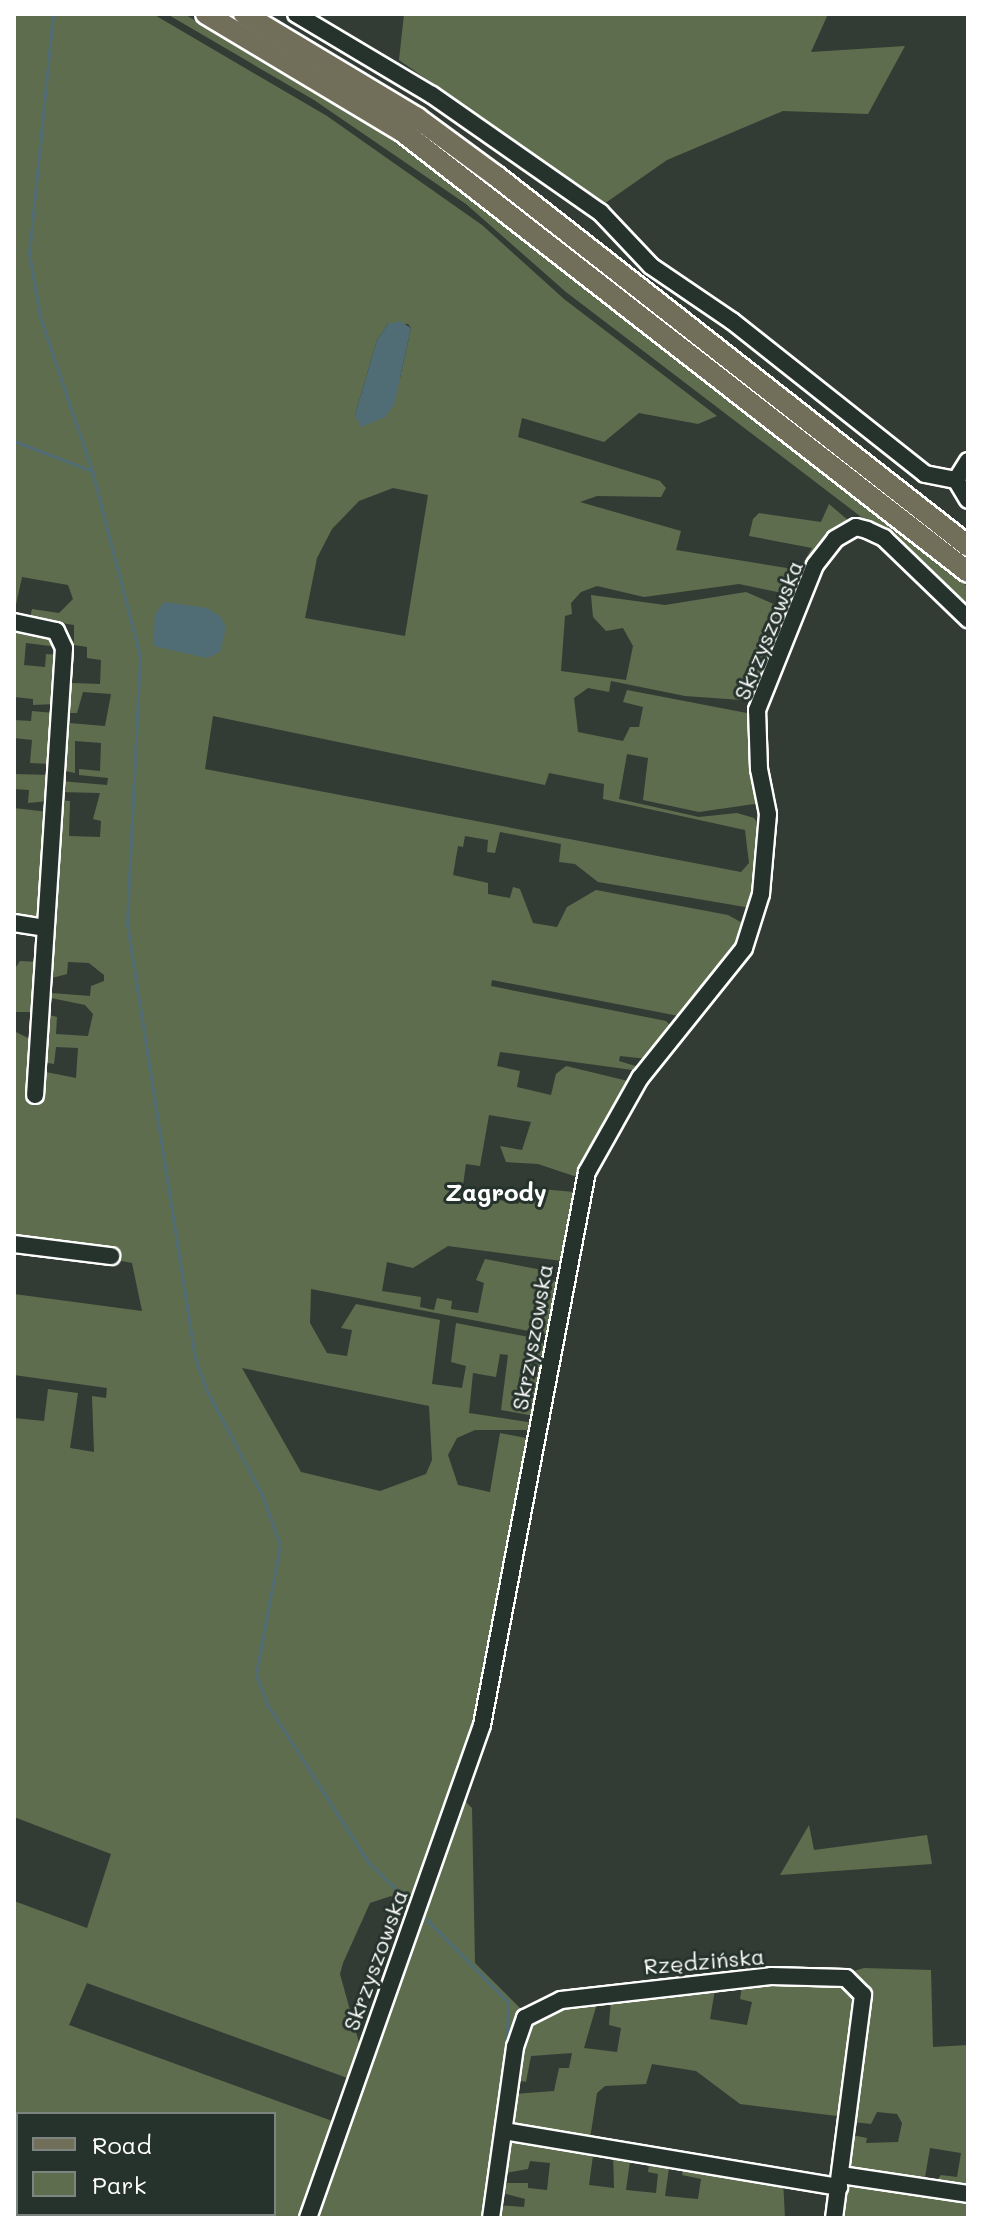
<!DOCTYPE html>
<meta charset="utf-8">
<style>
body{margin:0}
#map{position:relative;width:982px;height:2232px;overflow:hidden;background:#333c34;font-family:Mali,sans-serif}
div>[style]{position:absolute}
.green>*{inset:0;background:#5f6d4f}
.water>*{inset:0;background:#506d76}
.stream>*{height:3px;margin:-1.5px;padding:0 1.5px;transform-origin:1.5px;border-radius:1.5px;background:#506d76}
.roads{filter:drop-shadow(2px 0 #fff) drop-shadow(-2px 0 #fff) drop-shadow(0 2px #fff) drop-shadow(0 -2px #fff)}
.minor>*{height:16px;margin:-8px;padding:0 8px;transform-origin:8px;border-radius:8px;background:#26332d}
.major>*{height:20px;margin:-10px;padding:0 10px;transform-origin:10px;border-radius:10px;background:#716e59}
span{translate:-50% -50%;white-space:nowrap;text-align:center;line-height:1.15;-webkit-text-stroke:6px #26332d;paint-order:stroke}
.street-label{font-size:22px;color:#fff}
.neighbourhood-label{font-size:24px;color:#fff;font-weight:700}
.frame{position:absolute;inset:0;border:16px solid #fff;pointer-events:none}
.legend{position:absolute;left:16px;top:2112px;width:260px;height:104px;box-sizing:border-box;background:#26332d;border:2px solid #7d8581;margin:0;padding:10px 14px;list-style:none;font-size:24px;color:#fff}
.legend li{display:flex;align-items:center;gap:16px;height:40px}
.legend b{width:40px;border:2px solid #7d8581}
</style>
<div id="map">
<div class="green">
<i style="clip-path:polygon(evenodd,14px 14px,153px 14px,327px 116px,482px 225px,564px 299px,717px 416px,698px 424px,639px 413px,604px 442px,522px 418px,518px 437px,660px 481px,666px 488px,661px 497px,597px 496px,580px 502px,681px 531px,676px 550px,799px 570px,812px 548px,749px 536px,753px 519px,759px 513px,821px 522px,829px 504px,849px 521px,796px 596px,739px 584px,644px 597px,597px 586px,581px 592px,571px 603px,572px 614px,565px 616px,561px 671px,626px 680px,633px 646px,623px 628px,606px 631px,593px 617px,591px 595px,665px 605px,746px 592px,790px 611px,755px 701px,685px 696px,611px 681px,609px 692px,588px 688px,574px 698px,578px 732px,623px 741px,630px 727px,639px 727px,643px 707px,623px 702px,627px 690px,752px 714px,761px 803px,699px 812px,643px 800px,648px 758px,627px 754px,619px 799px,699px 817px,737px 813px,754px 818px,763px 830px,751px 908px,598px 882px,575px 864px,559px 862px,561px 844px,500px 832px,495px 853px,487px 852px,488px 840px,465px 836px,463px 847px,458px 846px,453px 875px,488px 883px,488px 894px,510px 898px,513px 887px,520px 889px,533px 923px,557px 927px,567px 907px,596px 890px,728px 915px,746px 925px,734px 954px,684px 1017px,492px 980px,491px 986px,666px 1021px,674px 1029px,648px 1059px,620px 1056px,619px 1061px,642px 1068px,640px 1071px,500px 1052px,497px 1066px,520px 1071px,517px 1087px,551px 1095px,556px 1074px,566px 1066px,632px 1082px,580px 1178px,538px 1164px,506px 1162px,500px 1146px,522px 1150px,531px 1122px,489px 1115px,480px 1166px,466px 1164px,462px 1192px,518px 1204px,530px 1188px,574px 1192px,562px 1261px,448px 1246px,413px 1268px,387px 1262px,382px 1291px,421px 1297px,420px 1307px,434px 1310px,437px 1298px,452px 1301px,451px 1309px,478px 1313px,484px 1283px,476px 1280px,485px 1259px,537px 1269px,559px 1284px,550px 1335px,311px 1289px,310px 1323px,327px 1353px,347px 1356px,352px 1330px,341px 1328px,356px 1304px,440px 1320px,432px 1384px,462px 1388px,466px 1366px,451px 1362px,456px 1323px,539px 1339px,547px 1348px,535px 1416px,501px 1410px,508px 1355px,500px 1354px,496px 1377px,473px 1373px,469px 1413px,534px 1423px,532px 1430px,475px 1430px,457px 1438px,448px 1455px,458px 1485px,490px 1492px,500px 1433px,531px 1439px,487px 1686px,410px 1911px,391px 1896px,370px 1903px,343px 1963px,340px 1974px,361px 2050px,350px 2079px,87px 1983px,69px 2025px,335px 2122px,303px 2218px,254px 2218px,274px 2214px,274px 2114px,18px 2114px,14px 2187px,14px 1901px,87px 1928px,111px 1854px,14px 1817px,14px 1418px,44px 1421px,48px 1389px,78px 1393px,70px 1448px,94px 1452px,92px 1396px,106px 1398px,107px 1388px,14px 1375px,14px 1294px,142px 1311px,132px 1263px,14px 1239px,14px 1031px,30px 1039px,27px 1094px,41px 1071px,76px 1078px,78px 1048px,56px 1047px,54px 1064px,42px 1062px,45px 1014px,57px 1017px,56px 1034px,88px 1036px,93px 1014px,85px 1005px,51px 998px,51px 993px,90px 996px,91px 986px,104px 981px,104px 975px,89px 963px,68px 962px,67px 974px,52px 978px,53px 948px,49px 947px,58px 800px,70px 801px,69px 836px,100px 837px,101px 821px,93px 819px,100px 793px,59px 792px,60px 781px,107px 785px,108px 778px,79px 775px,79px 769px,100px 771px,101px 743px,75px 741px,75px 773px,60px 770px,63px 728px,68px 729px,69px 723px,105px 726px,111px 694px,83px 692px,77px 713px,70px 713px,69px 656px,74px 655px,72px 683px,100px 684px,101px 660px,87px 658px,87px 647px,74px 645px,74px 625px,30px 618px,32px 609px,59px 613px,73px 599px,68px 585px,22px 577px,14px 614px,14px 14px,388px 324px,408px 324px,411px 328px,400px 378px,355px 415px,377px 340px,388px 324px,14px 14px,393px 488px,428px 495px,405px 636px,305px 618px,317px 558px,332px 529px,359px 501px,393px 488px,14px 14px,213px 716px,545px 785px,549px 773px,604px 784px,603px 799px,745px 830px,749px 863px,741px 872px,205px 769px,213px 716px,14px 14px,242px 1368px,429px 1406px,432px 1460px,426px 1474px,380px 1491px,301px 1472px,242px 1368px)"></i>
<i style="clip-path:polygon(167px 14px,184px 14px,329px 98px,441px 173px,968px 587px,968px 612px,877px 529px,566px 292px,466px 204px,314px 100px)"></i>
<i style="clip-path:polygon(404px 14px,828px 14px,811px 52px,905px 46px,868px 114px,783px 111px,667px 160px,604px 204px,399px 60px)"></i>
<i style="clip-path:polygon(14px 626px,49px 632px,58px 647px,26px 643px,24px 665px,45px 667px,46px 654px,59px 655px,55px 704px,33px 705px,33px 699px,14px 697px)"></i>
<i style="clip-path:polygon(32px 711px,54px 713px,51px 764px,30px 763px,32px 740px,14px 738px,14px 720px,31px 721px)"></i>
<i style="clip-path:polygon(14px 774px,51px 775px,49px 801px,28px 803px,29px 790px,14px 789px)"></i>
<i style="clip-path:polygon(14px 808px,48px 812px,38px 921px,14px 922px)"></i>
<i style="clip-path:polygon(20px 961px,38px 962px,34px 1012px,14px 1012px,14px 970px)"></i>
<i style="clip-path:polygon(465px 1801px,472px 1808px,475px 1963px,523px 2011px,489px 2218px,311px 2218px)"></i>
<i style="clip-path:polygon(809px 1825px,814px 1850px,927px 1835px,932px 1864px,780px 1875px)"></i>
<i style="clip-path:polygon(864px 1968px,931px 1970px,933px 2047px,968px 2045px,968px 2189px,933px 2185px,941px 2175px,957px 2177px,961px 2153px,930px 2148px,924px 2183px,850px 2173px,852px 2135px,867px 2138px,866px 2143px,898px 2142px,902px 2123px,897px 2114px,877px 2112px,871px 2124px,854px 2122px,867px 1990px,854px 1971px)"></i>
<i style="clip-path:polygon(769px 1980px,845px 1984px,859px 1995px,845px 2117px,740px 2104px,696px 2071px,652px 2064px,646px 2084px,605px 2086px,597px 2093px,590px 2139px,507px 2126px,514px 2094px,554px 2091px,559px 2068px,569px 2068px,572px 2053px,531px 2056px,526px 2082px,518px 2080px,524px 2028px,540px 2011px,598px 2000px,584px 2048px,617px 2052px,621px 2028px,609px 2025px,611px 1998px,716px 1984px,710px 2019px,747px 2025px,752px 2002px,740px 1999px,742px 1986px,764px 1985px)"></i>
<i style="clip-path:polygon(514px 2139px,594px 2148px,589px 2185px,614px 2188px,613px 2152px,631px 2154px,626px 2190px,656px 2193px,658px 2174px,648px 2172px,650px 2158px,670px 2161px,665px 2196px,698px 2199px,701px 2179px,682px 2175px,684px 2164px,783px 2180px,785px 2218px,495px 2218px,497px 2205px,524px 2207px,525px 2199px,499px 2192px,500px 2183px,528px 2183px,528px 2188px,547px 2190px,550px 2163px,530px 2161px,528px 2169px,505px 2173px,508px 2144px)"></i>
<i style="clip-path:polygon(844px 2181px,968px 2198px,968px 2218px,837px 2218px)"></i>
<i style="clip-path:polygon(48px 2214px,227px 2214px,59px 2218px)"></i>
</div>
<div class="water">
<i style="clip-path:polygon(400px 321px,411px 328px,394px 405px,385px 417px,361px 427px,355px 415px,377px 340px,388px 324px)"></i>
<i style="clip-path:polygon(164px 602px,207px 608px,221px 617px,226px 628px,220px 652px,207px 658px,153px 646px,155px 614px)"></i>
</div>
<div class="stream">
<i style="left:53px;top:14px;width:240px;rotate:95.7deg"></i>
<i style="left:29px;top:253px;width:65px;rotate:80.2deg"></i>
<i style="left:40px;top:317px;width:163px;rotate:71.3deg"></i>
<i style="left:92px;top:471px;width:191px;rotate:75.5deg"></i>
<i style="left:140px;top:656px;width:268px;rotate:92.8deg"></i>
<i style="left:127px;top:924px;width:438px;rotate:81.1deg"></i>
<i style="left:195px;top:1357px;width:36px;rotate:71deg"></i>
<i style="left:207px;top:1391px;width:118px;rotate:62.1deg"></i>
<i style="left:262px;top:1495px;width:53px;rotate:70.2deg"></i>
<i style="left:280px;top:1545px;width:132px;rotate:100.5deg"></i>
<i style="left:256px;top:1675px;width:31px;rotate:69deg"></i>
<i style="left:267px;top:1704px;width:188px;rotate:57.4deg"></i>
<i style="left:368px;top:1862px;width:63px;rotate:44.4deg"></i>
<i style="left:14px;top:441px;width:84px;rotate:21deg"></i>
<i style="left:421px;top:1914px;width:124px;rotate:45.3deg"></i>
<i style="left:508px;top:2002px;width:44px;rotate:91.3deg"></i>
</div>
<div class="roads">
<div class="minor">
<i style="left:296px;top:14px;width:158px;rotate:30.8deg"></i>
<i style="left:432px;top:95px;width:205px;rotate:34.9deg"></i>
<i style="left:600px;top:212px;width:74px;rotate:46.6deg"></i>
<i style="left:651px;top:266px;width:98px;rotate:34.2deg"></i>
<i style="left:732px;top:321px;width:246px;rotate:38.4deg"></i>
<i style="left:925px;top:474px;width:32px;rotate:11deg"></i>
<i style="left:968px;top:461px;width:22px;rotate:122deg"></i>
<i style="left:956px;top:480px;width:23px;rotate:59deg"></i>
<i style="left:14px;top:622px;width:43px;rotate:12.1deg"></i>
<i style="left:56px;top:631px;width:19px;rotate:65deg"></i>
<i style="left:64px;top:648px;width:448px;rotate:93.7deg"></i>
<i style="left:14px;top:923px;width:31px;rotate:9deg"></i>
<i style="left:14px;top:1244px;width:98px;rotate:7.1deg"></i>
<i style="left:504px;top:2131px;width:340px;rotate:9.5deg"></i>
<i style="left:841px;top:2175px;width:128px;rotate:8.5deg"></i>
<i style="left:308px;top:2218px;width:523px;rotate:-70.56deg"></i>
<i style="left:482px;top:1725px;width:563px;rotate:-79.25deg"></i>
<i style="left:587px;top:1172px;width:108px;rotate:-60.6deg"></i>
<i style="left:640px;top:1078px;width:166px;rotate:-51.3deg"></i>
<i style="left:744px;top:948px;width:57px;rotate:-72.5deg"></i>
<i style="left:761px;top:894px;width:80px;rotate:-85deg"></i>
<i style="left:768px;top:814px;width:46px;rotate:-101.3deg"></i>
<i style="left:759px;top:769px;width:59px;rotate:-91.9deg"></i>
<i style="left:757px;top:710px;width:156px;rotate:-68.2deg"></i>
<i style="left:815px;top:565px;width:33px;rotate:-52deg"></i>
<i style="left:835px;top:539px;width:24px;rotate:-30deg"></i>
<i style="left:856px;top:527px;width:11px;rotate:15deg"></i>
<i style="left:867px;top:530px;width:19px;rotate:25deg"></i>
<i style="left:884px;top:538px;width:117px;rotate:44deg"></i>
<i style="left:491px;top:2218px;width:173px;rotate:-82deg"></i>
<i style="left:515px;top:2047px;width:31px;rotate:-71deg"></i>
<i style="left:525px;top:2018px;width:40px;rotate:-26.6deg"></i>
<i style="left:561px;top:2000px;width:211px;rotate:-6.5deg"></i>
<i style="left:771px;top:1976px;width:75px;rotate:1.5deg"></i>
<i style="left:846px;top:1978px;width:24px;rotate:45deg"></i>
<i style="left:863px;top:1995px;width:225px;rotate:97.4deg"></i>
</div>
<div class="major">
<i style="left:206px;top:14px;width:230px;rotate:30.9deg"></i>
<i style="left:403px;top:132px;width:716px;rotate:37.91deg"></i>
<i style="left:244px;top:14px;width:202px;rotate:31deg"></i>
<i style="left:417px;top:118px;width:98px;rotate:36.3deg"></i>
<i style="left:496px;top:176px;width:600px;rotate:38.09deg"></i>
</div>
</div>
<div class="street-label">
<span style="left:768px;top:630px;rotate:-68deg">Skrzyszowska</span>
<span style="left:532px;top:1337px;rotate:-80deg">Skrzyszowska</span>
<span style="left:375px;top:1960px;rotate:-70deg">Skrzyszowska</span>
<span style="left:704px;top:1961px;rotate:-5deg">Rzędzińska</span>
</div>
<div class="neighbourhood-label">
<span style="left:496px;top:1192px">Zagrody</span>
</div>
<div class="frame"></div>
<ul class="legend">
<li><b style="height:10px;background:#716e59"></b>Road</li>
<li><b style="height:22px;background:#5f6d4f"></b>Park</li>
</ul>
</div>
